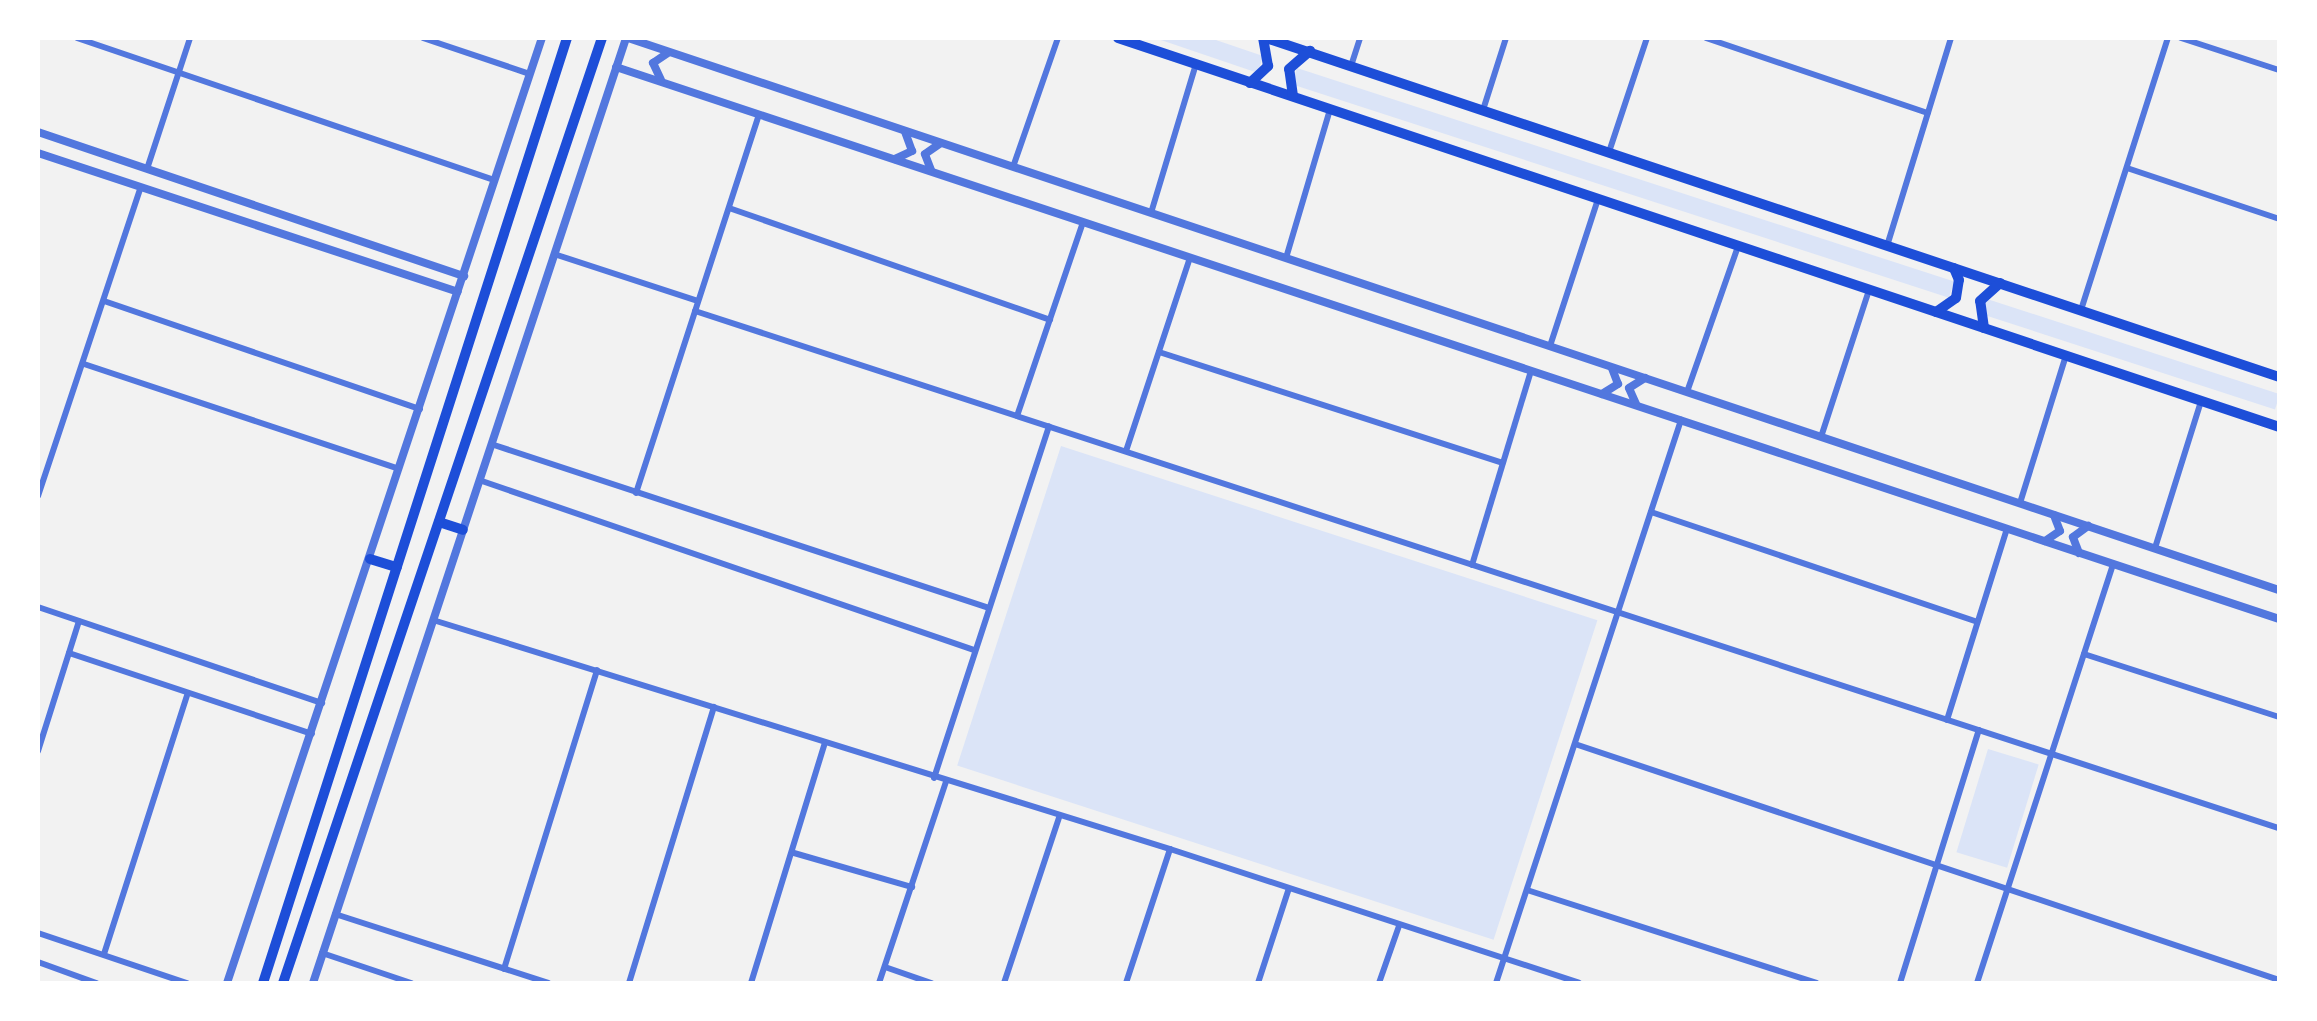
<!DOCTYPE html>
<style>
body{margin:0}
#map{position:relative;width:2317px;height:1021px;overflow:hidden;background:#f2f2f2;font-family:Helvetica,sans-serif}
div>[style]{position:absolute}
.green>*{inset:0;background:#dbe4f7;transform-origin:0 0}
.minor>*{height:6px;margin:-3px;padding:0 3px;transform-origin:3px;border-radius:3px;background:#5277de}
.tertiary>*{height:8px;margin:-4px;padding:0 4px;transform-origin:4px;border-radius:4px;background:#5277de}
.primary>*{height:10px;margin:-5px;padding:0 5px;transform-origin:5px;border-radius:5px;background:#1d4ed8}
span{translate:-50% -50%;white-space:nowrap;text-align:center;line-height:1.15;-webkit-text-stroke:6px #fff;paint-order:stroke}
.frame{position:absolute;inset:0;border:40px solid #fff;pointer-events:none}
</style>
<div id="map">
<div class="green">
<i style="clip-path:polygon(1155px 38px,1210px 38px,1263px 56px,1258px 73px)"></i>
<i style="left:1297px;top:68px;width:691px;height:17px;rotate:18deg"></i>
<i style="left:1987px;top:299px;width:308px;height:16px;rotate:18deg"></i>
<i style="left:1061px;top:446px;width:564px;height:336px;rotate:18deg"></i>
<i style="left:1988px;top:749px;width:53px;height:108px;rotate:17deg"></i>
</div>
<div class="minor">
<i style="left:77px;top:38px;width:441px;rotate:18.8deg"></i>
<i style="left:423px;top:38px;width:113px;rotate:18.6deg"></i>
<i style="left:1706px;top:38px;width:234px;rotate:18.7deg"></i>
<i style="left:2181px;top:38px;width:103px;rotate:18.1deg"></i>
<i style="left:1351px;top:66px;width:29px;rotate:-72deg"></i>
<i style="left:1483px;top:110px;width:76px;rotate:-72.3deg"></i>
<i style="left:1609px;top:152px;width:120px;rotate:-71.6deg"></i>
<i style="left:1013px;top:167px;width:137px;rotate:-70.8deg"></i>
<i style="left:2127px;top:168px;width:160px;rotate:18.5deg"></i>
<i style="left:147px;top:169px;width:138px;rotate:-71.8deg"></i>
<i style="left:729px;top:208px;width:340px;rotate:19.2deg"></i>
<i style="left:1151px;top:213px;width:156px;rotate:-73.2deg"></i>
<i style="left:1887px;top:246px;width:218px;rotate:-72.9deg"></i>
<i style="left:554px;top:254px;width:151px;rotate:18.1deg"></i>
<i style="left:1286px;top:258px;width:155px;rotate:-73.5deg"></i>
<i style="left:104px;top:301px;width:334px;rotate:18.9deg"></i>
<i style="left:2081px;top:310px;width:286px;rotate:-72.3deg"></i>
<i style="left:695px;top:311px;width:1666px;rotate:18.08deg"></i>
<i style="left:1550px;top:346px;width:155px;rotate:-71.9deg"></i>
<i style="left:1159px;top:352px;width:361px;rotate:17.9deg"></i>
<i style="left:84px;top:364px;width:332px;rotate:18.4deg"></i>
<i style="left:1687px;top:392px;width:155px;rotate:-70.7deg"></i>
<i style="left:1017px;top:416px;width:205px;rotate:-71.2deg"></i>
<i style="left:1821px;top:437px;width:155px;rotate:-71.9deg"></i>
<i style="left:491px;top:444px;width:524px;rotate:18.23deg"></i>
<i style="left:1126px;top:451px;width:204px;rotate:-71.7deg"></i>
<i style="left:479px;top:480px;width:523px;rotate:18.95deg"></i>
<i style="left:636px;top:493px;width:398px;rotate:-72deg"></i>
<i style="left:38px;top:496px;width:324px;rotate:-71.6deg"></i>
<i style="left:2020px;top:503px;width:155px;rotate:-72.7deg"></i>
<i style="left:1651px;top:512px;width:344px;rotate:18.6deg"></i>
<i style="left:2155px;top:548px;width:154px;rotate:-72.6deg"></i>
<i style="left:1472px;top:565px;width:203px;rotate:-73.1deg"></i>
<i style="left:38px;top:607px;width:300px;rotate:18.7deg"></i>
<i style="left:433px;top:620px;width:772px;rotate:17.26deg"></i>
<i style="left:1170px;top:849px;width:430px;rotate:18.1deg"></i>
<i style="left:69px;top:653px;width:256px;rotate:18.4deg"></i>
<i style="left:2084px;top:654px;width:205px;rotate:17.9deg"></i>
<i style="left:1947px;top:720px;width:200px;rotate:-72.6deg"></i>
<i style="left:1575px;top:744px;width:743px;rotate:18.53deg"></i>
<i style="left:38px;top:751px;width:136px;rotate:-72.5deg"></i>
<i style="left:934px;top:778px;width:370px;rotate:-71.9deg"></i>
<i style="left:794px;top:853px;width:123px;rotate:16.1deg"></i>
<i style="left:1527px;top:890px;width:304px;rotate:17.8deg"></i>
<i style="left:335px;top:914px;width:224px;rotate:17.9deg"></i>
<i style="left:38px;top:933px;width:157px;rotate:18.6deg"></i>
<i style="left:322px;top:953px;width:94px;rotate:18.6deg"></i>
<i style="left:104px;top:954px;width:274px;rotate:-72.2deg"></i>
<i style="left:38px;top:962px;width:62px;rotate:19.9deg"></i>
<i style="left:885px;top:967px;width:49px;rotate:19.2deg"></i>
<i style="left:504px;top:969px;width:313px;rotate:-72.7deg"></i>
<i style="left:629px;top:983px;width:289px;rotate:-72.9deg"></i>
<i style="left:751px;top:983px;width:251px;rotate:-72.9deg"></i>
<i style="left:879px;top:983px;width:212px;rotate:-71.6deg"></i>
<i style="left:1004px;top:983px;width:174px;rotate:-71.6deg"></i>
<i style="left:1126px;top:983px;width:141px;rotate:-71.8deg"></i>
<i style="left:1258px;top:983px;width:97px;rotate:-71.9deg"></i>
<i style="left:1379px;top:983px;width:60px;rotate:-70.7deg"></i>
<i style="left:1496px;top:983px;width:593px;rotate:-71.81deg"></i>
<i style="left:1900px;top:983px;width:265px;rotate:-72.7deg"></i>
<i style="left:1977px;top:983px;width:441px;rotate:-72deg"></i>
</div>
<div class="tertiary">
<i style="left:628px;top:38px;width:1741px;rotate:18.49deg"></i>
<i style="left:616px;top:67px;width:1752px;rotate:18.36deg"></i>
<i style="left:661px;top:80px;width:19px;rotate:-115deg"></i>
<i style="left:653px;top:63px;width:18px;rotate:-34deg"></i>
<i style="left:38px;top:132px;width:450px;rotate:18.7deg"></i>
<i style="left:38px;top:153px;width:442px;rotate:18.3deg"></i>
<i style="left:895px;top:159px;width:19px;rotate:-25deg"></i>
<i style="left:912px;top:151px;width:20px;rotate:-110deg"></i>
<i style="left:931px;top:170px;width:17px;rotate:-111deg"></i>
<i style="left:925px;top:154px;width:19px;rotate:-35deg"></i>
<i style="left:1602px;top:394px;width:19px;rotate:-32deg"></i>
<i style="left:1618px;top:384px;width:17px;rotate:-111deg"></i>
<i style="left:1636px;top:404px;width:17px;rotate:-114deg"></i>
<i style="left:1629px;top:388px;width:19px;rotate:-32deg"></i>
<i style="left:2045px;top:541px;width:18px;rotate:-34deg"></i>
<i style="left:2060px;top:531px;width:17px;rotate:-111deg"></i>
<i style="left:2079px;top:553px;width:17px;rotate:-111deg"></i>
<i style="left:2073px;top:537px;width:19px;rotate:-36deg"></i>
<i style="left:227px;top:983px;width:996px;rotate:-71.57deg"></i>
<i style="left:313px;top:983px;width:995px;rotate:-71.67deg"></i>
</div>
<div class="primary">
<i style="left:1118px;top:38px;width:1224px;rotate:18.52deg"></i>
<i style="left:1266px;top:38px;width:1068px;rotate:18.5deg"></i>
<i style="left:1250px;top:83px;width:25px;rotate:-43deg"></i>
<i style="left:1268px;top:66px;width:28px;rotate:-100deg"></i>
<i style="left:1293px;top:96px;width:27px;rotate:-98deg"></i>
<i style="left:1289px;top:69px;width:28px;rotate:-41deg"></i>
<i style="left:1936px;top:312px;width:24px;rotate:-35deg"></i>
<i style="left:1956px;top:298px;width:18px;rotate:-81deg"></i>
<i style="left:1959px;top:280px;width:13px;rotate:-113deg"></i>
<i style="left:1984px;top:328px;width:27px;rotate:-98deg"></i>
<i style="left:1980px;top:301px;width:27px;rotate:-42deg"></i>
<i style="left:439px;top:522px;width:25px;rotate:18deg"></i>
<i style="left:370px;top:559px;width:28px;rotate:17deg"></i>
<i style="left:263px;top:983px;width:993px;rotate:-72.17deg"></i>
<i style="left:283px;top:983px;width:997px;rotate:-71.35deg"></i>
</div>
<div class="frame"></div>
</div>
